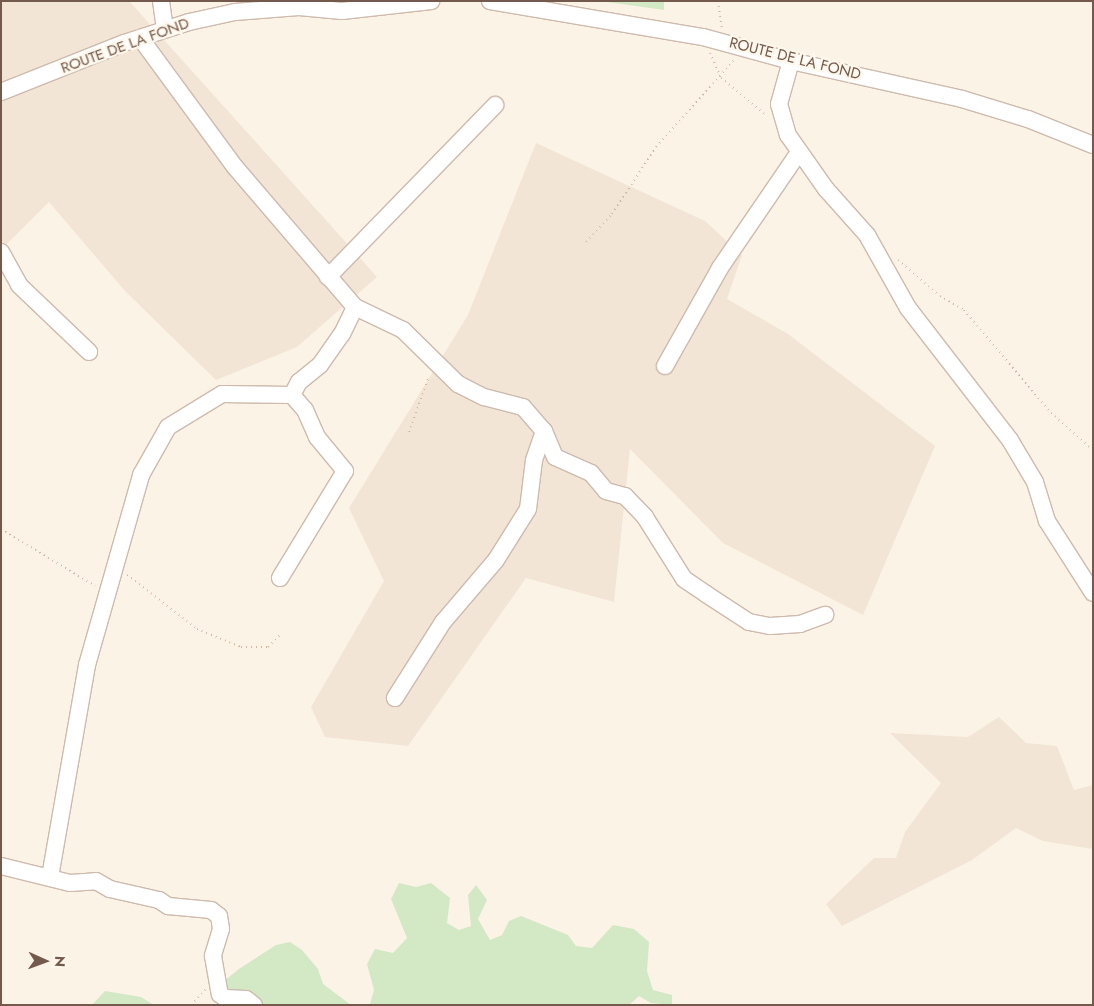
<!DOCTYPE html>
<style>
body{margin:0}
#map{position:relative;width:1094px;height:1006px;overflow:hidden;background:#fbf3e6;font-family:Jost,sans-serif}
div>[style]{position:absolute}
.residential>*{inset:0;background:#f3e5d5}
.green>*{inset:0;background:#d3e8c5}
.path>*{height:2px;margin-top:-1px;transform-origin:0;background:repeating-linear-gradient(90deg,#d5b6a2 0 1px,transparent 0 5px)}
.roads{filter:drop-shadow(1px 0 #cdbbad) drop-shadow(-1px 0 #cdbbad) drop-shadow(0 1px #cdbbad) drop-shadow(0 -1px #cdbbad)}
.minor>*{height:16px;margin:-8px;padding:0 8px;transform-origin:8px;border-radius:8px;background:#fff}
span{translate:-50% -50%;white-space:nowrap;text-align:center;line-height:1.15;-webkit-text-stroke:4.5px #fef7ec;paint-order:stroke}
.street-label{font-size:15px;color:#745a4c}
.frame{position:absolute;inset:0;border:2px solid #745a4c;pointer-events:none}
.north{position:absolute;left:20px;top:936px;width:50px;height:50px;-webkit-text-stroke:4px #fef7ec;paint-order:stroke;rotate:92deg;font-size:14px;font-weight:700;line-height:20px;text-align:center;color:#745a4c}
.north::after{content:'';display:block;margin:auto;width:18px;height:22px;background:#745a4c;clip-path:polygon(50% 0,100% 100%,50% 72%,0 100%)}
</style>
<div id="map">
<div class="residential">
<i style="clip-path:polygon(1px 1px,129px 1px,377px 277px,297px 347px,216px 380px,125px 291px,49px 202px,1px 250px)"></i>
<i style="clip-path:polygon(536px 143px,705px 221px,742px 255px,727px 299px,788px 334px,935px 446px,863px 615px,723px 543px,630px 449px,614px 602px,526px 578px,408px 746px,325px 737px,311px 707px,384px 581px,349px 508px,468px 315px)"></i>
<i style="clip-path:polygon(999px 717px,1026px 743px,1057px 746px,1074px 790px,1093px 785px,1093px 849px,1043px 841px,1016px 828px,972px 860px,842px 926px,826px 904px,874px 858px,896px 858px,905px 832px,941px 783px,890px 733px,968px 737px)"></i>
</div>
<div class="green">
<i style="clip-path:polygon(600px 1px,664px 1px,664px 10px)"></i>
<i style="clip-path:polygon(399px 883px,416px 887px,431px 883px,450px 898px,447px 923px,459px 930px,471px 926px,468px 895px,476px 885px,487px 900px,478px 919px,490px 940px,502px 935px,509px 921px,521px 916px,568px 935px,576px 946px,592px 948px,613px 925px,634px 929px,649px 942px,647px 971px,653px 990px,672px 995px,672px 1005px,651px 1003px,639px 996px,629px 1005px,359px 1005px,370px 1004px,374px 990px,367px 964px,375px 949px,393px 953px,407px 938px,391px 899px)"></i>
<i style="clip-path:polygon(290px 942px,302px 950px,318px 969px,323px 984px,351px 1005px,263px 1005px,251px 995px,226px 992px,224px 981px,239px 969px,276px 945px)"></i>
<i style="clip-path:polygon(105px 991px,141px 997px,154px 1005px,92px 1005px)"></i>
</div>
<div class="path">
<i style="left:718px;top:1px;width:27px;rotate:82deg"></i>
<i style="left:710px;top:53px;width:27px;rotate:66deg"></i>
<i style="left:721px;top:78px;width:60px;rotate:39.6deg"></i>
<i style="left:586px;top:242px;width:38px;rotate:-47deg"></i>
<i style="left:612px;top:214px;width:80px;rotate:-56.7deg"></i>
<i style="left:656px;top:147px;width:118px;rotate:-48.1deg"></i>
<i style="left:898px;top:260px;width:55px;rotate:40.6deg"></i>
<i style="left:940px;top:296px;width:28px;rotate:30deg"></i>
<i style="left:964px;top:310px;width:135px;rotate:49.8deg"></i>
<i style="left:1051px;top:413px;width:56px;rotate:41.4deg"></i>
<i style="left:409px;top:432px;width:59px;rotate:-70.3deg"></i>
<i style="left:1px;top:529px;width:110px;rotate:31.2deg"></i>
<i style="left:127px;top:575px;width:88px;rotate:37.6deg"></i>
<i style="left:197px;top:629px;width:48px;rotate:22.2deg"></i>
<i style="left:241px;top:647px;width:27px"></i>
<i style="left:268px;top:647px;width:17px;rotate:-45deg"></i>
<i style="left:191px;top:1005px;width:22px;rotate:-47deg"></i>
</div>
<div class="roads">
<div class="minor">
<i style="left:161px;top:1px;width:28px;rotate:82deg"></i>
<i style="left:490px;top:1px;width:216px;rotate:9.6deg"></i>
<i style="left:703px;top:37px;width:91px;rotate:15.3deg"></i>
<i style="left:791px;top:61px;width:175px;rotate:12.5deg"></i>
<i style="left:962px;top:99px;width:69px;rotate:16.9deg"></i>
<i style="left:1028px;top:119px;width:70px;rotate:21.8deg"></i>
<i style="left:141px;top:39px;width:159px;rotate:53.7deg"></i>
<i style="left:235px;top:167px;width:184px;rotate:49.4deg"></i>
<i style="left:355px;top:307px;width:53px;rotate:25.6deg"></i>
<i style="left:403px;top:330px;width:77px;rotate:44.5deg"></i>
<i style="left:458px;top:384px;width:29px;rotate:27deg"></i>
<i style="left:484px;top:397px;width:40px;rotate:14.4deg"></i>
<i style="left:523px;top:407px;width:32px;rotate:49deg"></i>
<i style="left:544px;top:431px;width:31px;rotate:109deg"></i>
<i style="left:534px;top:460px;width:49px;rotate:97deg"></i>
<i style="left:528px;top:509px;width:60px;rotate:122.1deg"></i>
<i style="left:496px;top:560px;width:82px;rotate:130.5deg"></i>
<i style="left:443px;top:622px;width:90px;rotate:122.3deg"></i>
<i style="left:791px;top:61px;width:45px;rotate:105.6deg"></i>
<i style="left:779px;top:104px;width:32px;rotate:74deg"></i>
<i style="left:788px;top:135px;width:66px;rotate:54.9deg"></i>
<i style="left:826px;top:189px;width:62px;rotate:48.3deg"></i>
<i style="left:867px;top:235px;width:84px;rotate:60.7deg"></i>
<i style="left:908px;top:308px;width:167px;rotate:52.3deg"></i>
<i style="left:1010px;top:440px;width:49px;rotate:59.2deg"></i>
<i style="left:1035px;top:482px;width:41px;rotate:72.9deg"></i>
<i style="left:1047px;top:521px;width:85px;rotate:57.4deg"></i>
<i style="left:1px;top:92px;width:132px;rotate:-21.7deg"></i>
<i style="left:124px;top:43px;width:68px;rotate:-17.9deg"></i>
<i style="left:189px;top:22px;width:47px;rotate:-12.3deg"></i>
<i style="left:235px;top:12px;width:64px;rotate:-4.5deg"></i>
<i style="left:299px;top:7px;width:43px;rotate:5.3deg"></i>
<i style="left:342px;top:11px;width:90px;rotate:-6.4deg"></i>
<i style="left:1px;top:252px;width:38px;rotate:61deg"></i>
<i style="left:19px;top:285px;width:97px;rotate:43.7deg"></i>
<i style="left:328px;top:277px;width:240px;rotate:-45.8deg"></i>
<i style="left:665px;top:366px;width:112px;rotate:-60.7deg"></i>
<i style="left:720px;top:268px;width:140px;rotate:-55.7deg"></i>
<i style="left:544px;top:431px;width:28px;rotate:67deg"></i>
<i style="left:555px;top:457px;width:39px;rotate:24deg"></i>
<i style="left:591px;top:473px;width:23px;rotate:50deg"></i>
<i style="left:606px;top:491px;width:20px;rotate:15deg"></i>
<i style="left:625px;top:496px;width:29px;rotate:46deg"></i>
<i style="left:645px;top:517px;width:73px;rotate:57.8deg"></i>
<i style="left:684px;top:579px;width:27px;rotate:34deg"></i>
<i style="left:706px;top:594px;width:51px;rotate:33.1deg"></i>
<i style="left:749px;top:622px;width:21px;rotate:11deg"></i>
<i style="left:770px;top:626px;width:30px;rotate:-4deg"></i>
<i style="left:800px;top:624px;width:27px;rotate:-20deg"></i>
<i style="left:280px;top:578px;width:125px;rotate:-58.7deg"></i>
<i style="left:345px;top:471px;width:44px;rotate:-129.5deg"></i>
<i style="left:317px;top:437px;width:30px;rotate:-114deg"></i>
<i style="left:305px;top:410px;width:20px;rotate:-131deg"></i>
<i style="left:1px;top:866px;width:71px;rotate:13.8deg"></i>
<i style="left:70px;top:883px;width:26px;rotate:-4deg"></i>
<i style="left:96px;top:881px;width:16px;rotate:30deg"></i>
<i style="left:110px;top:889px;width:50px;rotate:12.7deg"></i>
<i style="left:159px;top:900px;width:11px;rotate:34deg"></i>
<i style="left:168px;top:906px;width:43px;rotate:5.3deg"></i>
<i style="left:211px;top:910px;width:10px;rotate:37deg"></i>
<i style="left:219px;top:916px;width:13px;rotate:81deg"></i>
<i style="left:221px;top:929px;width:28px;rotate:107deg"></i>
<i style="left:213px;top:956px;width:39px;rotate:80deg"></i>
<i style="left:220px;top:994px;width:6px;rotate:39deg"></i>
<i style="left:225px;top:998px;width:21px;rotate:3deg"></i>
<i style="left:246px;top:999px;width:10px;rotate:37deg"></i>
<i style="left:50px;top:877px;width:215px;rotate:-80.1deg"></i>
<i style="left:87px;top:665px;width:198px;rotate:-74.1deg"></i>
<i style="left:141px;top:475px;width:55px;rotate:-60.6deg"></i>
<i style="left:168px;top:427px;width:63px;rotate:-31.4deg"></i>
<i style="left:222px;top:394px;width:70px;rotate:0.8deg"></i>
<i style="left:292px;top:395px;width:15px;rotate:-62deg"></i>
<i style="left:299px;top:382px;width:27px;rotate:-39deg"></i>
<i style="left:320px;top:365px;width:38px;rotate:-55deg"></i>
<i style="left:342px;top:334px;width:30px;rotate:-64deg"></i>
</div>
</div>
<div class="street-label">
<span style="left:125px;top:46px;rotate:-20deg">ROUTE DE LA FOND</span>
<span style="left:795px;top:59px;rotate:14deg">ROUTE DE LA FOND</span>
</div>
<div class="frame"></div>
<div class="north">N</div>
</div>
